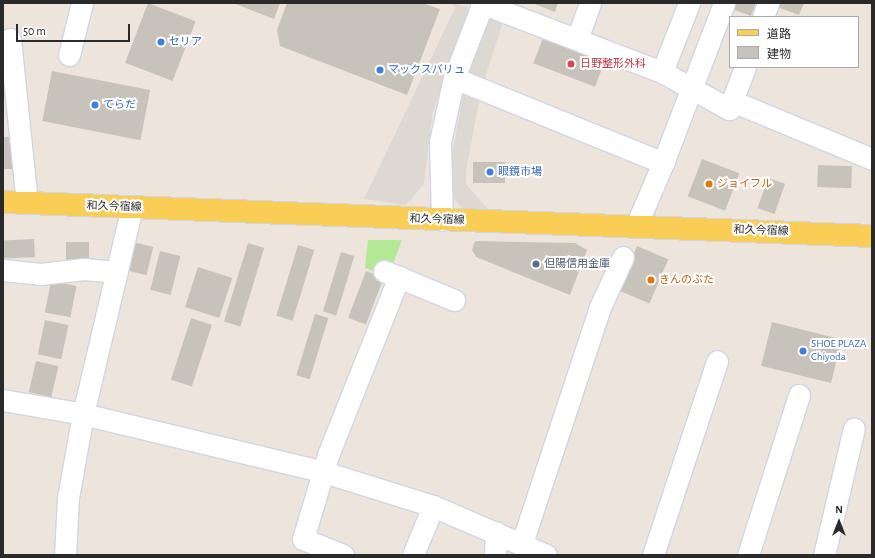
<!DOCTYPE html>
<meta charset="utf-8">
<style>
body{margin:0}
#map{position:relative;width:875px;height:558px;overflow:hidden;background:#ede5db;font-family:"Alegreya Sans","Noto Sans JP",sans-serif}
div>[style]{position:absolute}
.green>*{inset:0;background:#b3e894}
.plaza>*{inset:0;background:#ddd8d2}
.building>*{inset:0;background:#c8c3ba;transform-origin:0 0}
.roads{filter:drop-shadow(1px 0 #d0d5e4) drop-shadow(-1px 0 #d0d5e4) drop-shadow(0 1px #d0d5e4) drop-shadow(0 -1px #d0d5e4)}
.minor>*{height:21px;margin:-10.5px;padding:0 10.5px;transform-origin:10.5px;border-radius:10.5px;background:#fff}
.major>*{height:22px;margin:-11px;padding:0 11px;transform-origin:11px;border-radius:11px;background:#facd54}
.dots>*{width:11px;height:11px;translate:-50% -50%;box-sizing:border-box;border:2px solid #fff;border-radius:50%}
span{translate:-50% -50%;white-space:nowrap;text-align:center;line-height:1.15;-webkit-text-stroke:4px #fff;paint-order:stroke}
.shop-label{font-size:11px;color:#366cbe}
.left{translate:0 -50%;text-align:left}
.health-label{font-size:11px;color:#be3a42}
.food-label{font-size:11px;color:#c56008}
.street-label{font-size:11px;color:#2a2a2a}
.service-label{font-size:11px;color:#4e5e75}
.frame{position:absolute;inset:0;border:4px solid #2a2a2a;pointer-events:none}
.legend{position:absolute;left:729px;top:16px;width:130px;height:52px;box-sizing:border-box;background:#fff;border:1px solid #aaa;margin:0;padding:5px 7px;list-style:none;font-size:12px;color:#2a2a2a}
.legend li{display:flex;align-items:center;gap:8px;height:20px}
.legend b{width:20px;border:1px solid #aaa}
.north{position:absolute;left:819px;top:502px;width:40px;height:40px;-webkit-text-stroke:3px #fff;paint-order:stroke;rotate:0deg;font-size:11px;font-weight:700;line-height:16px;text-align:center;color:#2a2a2a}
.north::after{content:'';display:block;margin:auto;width:14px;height:18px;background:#2a2a2a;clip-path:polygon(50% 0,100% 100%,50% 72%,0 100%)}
.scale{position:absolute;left:16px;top:24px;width:114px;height:18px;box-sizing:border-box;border:2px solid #2a2a2a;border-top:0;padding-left:5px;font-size:12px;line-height:14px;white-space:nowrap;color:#2a2a2a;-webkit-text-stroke:3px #fff;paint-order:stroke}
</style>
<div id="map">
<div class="green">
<i style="clip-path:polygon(368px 240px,402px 240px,392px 266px,379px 273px,365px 268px)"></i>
</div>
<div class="plaza">
<i style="clip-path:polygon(452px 3px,468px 7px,468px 20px,433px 111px,424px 184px,406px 205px,364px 199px,455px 8px)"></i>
<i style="clip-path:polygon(498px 16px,504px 19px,481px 90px,466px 172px,466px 184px,491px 213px,462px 208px,450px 194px,448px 177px,465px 84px,484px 21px)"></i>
</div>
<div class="building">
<i style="left:148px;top:3px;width:51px;height:64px;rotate:21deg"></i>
<i style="clip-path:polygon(233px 3px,280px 3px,274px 19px)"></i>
<i style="clip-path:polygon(287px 3px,422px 3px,440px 9px,407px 95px,280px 46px,277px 30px)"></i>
<i style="clip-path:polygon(532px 3px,558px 3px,555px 12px)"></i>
<i style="clip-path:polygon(734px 3px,756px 3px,751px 16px,732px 9px)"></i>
<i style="clip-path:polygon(779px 3px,804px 3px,799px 15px,777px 7px)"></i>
<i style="left:543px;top:38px;width:66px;height:27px;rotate:21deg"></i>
<i style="left:52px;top:71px;width:100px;height:51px;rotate:11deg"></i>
<i style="clip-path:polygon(3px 137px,11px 137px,13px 169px,3px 169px)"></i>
<i style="left:702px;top:159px;width:40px;height:40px;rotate:21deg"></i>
<i style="left:473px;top:162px;width:32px;height:21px"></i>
<i style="left:818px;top:165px;width:34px;height:22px;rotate:2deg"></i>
<i style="left:768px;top:178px;width:18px;height:32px;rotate:19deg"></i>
<i style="left:34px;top:239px;width:18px;height:31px;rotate:87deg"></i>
<i style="clip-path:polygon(475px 241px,575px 243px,587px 250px,570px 295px,476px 257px,472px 250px)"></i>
<i style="left:66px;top:242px;width:23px;height:20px"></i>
<i style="left:133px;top:242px;width:21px;height:29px;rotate:14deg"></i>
<i style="left:248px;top:243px;width:17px;height:82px;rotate:17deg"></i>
<i style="left:298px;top:245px;width:17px;height:74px;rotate:17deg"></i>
<i style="left:637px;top:246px;width:34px;height:48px;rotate:23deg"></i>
<i style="left:160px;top:251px;width:21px;height:40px;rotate:14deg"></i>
<i style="left:341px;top:252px;width:14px;height:62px;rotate:17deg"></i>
<i style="left:198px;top:267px;width:36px;height:42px;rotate:18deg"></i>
<i style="left:366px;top:271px;width:19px;height:50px;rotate:21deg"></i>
<i style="left:51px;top:281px;width:26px;height:32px;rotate:11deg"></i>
<i style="left:315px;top:314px;width:14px;height:64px;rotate:17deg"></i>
<i style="left:191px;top:318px;width:22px;height:65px;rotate:18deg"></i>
<i style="left:45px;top:320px;width:24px;height:35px;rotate:12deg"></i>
<i style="left:772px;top:322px;width:72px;height:45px;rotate:14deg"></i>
<i style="left:36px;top:361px;width:23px;height:32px;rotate:13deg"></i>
</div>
<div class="roads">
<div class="minor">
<i style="left:481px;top:3px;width:194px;rotate:20.9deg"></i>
<i style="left:662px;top:72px;width:77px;rotate:28.9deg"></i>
<i style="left:729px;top:109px;width:45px;rotate:-69.1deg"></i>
<i style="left:763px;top:17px;width:15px;rotate:-70deg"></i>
<i style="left:10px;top:39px;width:165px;rotate:84.1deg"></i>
<i style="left:577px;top:39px;width:38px;rotate:-70deg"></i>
<i style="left:69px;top:55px;width:54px;rotate:-76deg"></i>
<i style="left:662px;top:72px;width:74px;rotate:-68.6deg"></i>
<i style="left:454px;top:78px;width:226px;rotate:22.1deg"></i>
<i style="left:663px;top:163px;width:171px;rotate:-69.1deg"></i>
<i style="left:732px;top:101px;width:152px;rotate:22.5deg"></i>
<i style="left:442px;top:220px;width:78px;rotate:-91.5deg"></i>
<i style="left:440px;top:142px;width:66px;rotate:-77.7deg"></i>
<i style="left:454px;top:78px;width:80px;rotate:-68.9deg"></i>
<i style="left:636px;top:226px;width:69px;rotate:-66.8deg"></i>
<i style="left:3px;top:270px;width:37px;rotate:6deg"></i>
<i style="left:40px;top:274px;width:44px;rotate:-6.5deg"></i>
<i style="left:84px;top:269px;width:33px;rotate:5deg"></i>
<i style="left:384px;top:271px;width:76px;rotate:22.5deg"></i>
<i style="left:3px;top:400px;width:81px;rotate:9.9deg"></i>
<i style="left:83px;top:414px;width:248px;rotate:13.5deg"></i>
<i style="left:324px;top:472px;width:114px;rotate:17.3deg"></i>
<i style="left:433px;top:506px;width:123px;rotate:23.4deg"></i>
<i style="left:522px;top:543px;width:249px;rotate:-71.7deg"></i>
<i style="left:600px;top:307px;width:55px;rotate:-65.3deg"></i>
<i style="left:65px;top:555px;width:57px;rotate:-87deg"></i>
<i style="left:68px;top:498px;width:85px;rotate:-79.9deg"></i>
<i style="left:83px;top:414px;width:213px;rotate:-76.7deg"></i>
<i style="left:343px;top:555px;width:43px;rotate:-158.2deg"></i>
<i style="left:303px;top:539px;width:88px;rotate:-73.4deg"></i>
<i style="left:328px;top:455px;width:192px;rotate:-68.3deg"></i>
<i style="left:413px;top:555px;width:53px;rotate:-67.8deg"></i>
<i style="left:495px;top:555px;width:23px;rotate:-88deg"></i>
<i style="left:653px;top:555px;width:204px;rotate:-71.7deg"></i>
<i style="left:748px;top:555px;width:168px;rotate:-72.3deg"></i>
<i style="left:824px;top:555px;width:130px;rotate:-76.7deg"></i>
</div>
<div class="major">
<i style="left:3px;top:202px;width:870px;rotate:2.24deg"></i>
</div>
</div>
<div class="dots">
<i style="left:161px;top:42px;background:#3f7fe0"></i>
<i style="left:571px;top:64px;background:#e0444e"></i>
<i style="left:380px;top:70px;background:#3f7fe0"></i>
<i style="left:95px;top:105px;background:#3f7fe0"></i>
<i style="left:490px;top:172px;background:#3f7fe0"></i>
<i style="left:709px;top:184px;background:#e8710a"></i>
<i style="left:536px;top:264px;background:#5c6f8a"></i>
<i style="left:651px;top:280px;background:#e8710a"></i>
<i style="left:803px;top:351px;background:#3f7fe0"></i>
</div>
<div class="shop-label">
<span class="left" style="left:169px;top:42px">セリア</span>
<span class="left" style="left:388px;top:70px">マックスバリュ</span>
<span class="left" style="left:103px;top:105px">てらだ</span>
<span class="left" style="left:498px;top:172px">眼鏡市場</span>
<span class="left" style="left:811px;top:351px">SHOE PLAZA<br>Chiyoda</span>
</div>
<div class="health-label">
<span class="left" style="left:580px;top:64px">日野整形外科</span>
</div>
<div class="food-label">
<span class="left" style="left:717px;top:184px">ジョイフル</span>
<span class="left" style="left:659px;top:280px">きんのぶた</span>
</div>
<div class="street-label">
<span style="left:114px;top:207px;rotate:2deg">和久今宿線</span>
<span style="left:437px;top:220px;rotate:2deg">和久今宿線</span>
<span style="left:761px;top:231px;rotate:2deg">和久今宿線</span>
</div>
<div class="service-label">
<span class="left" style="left:544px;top:264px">但陽信用金庫</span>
</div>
<div class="frame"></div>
<ul class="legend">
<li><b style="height:5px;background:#facd54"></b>道路</li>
<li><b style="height:11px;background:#c8c3ba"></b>建物</li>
</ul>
<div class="north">N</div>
<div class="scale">50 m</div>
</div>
